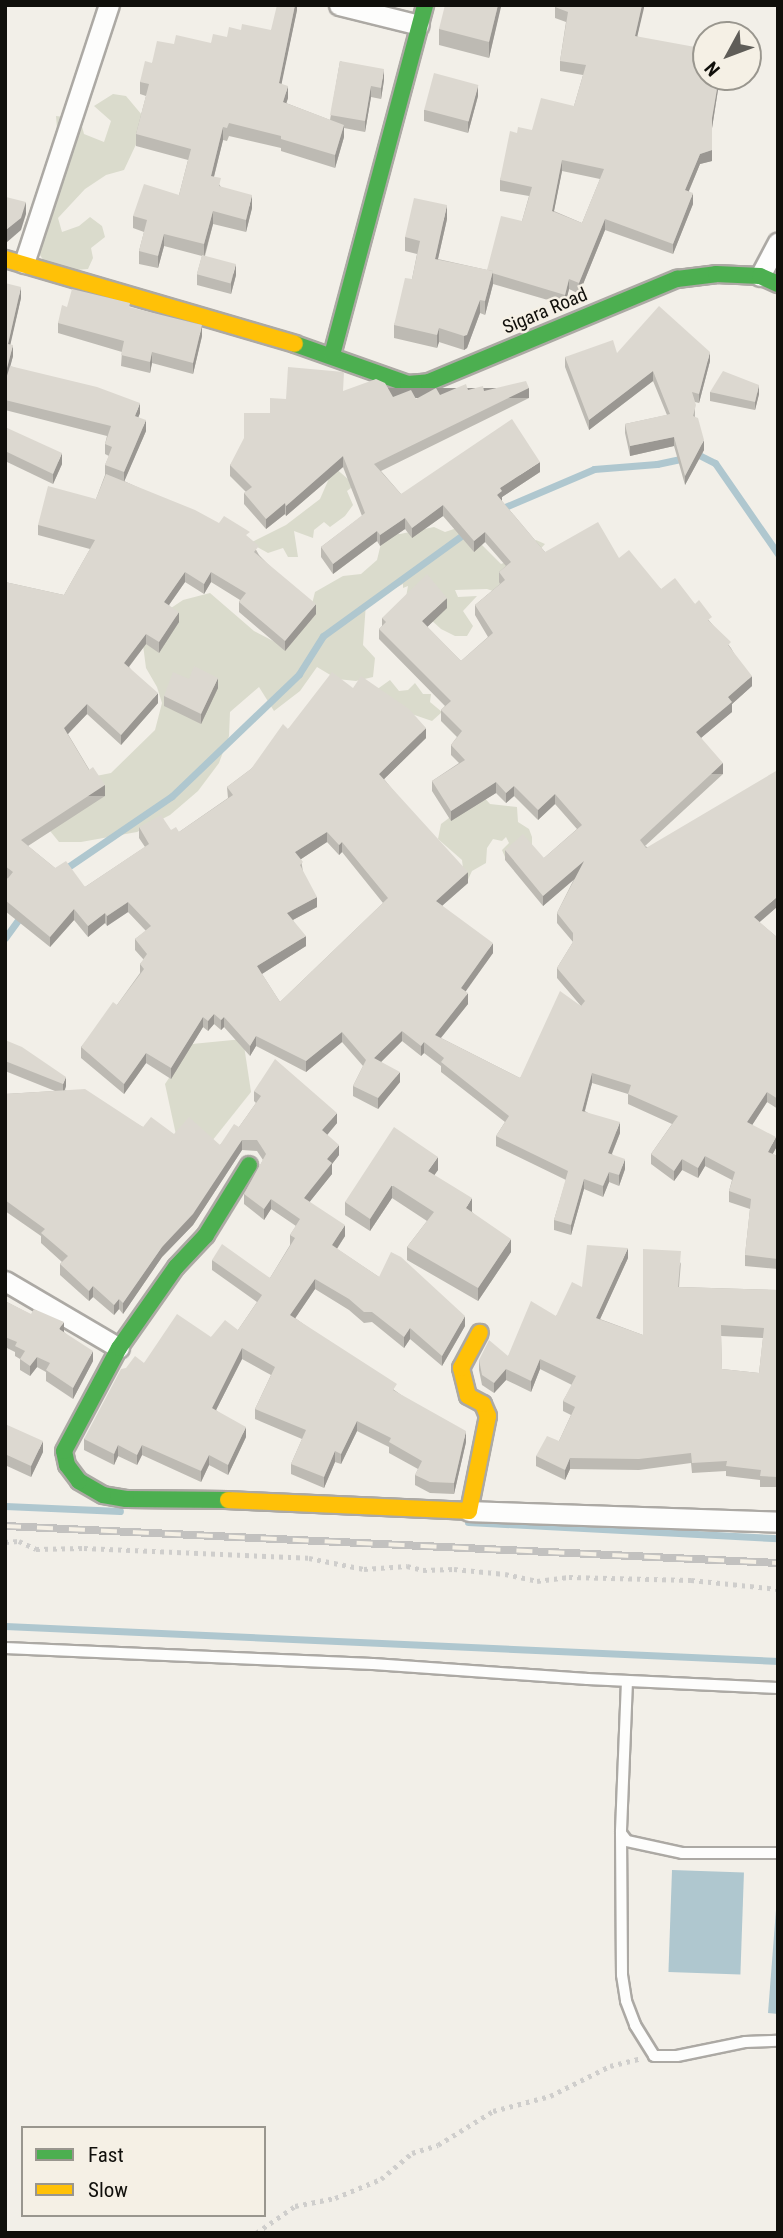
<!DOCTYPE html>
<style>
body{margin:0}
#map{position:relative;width:783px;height:2238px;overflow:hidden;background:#f2efe8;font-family:"Roboto Condensed",sans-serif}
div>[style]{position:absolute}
.green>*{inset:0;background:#dadbcc}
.water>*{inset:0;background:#afc7cf;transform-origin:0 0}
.stream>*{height:7px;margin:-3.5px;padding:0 3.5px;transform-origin:3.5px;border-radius:3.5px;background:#afc7cf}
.path>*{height:4.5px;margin-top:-2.25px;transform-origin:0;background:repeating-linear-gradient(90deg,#cfcecc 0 3.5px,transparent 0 8.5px)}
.roads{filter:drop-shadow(2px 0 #aca9a4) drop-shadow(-2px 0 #aca9a4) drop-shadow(0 2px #aca9a4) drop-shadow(0 -2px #aca9a4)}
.lane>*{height:10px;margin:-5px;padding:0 5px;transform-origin:5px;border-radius:5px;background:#fdfdfc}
.street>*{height:19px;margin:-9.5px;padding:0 9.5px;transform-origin:9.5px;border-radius:9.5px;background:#fdfdfc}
.fast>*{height:16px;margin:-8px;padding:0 8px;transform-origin:8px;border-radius:8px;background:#4caf50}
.slow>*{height:16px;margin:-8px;padding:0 8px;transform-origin:8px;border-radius:8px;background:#ffc107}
.rail>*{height:8px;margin-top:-4px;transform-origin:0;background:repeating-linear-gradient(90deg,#f5f0e5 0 16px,#c2c1bf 0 32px);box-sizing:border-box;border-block:2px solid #c2c1bf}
.wall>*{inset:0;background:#bdbab3}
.shaded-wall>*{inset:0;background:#9a9792;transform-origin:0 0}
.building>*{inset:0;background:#dcd8d0;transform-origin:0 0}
span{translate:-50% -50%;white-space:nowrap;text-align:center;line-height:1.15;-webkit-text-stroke:5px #f5f0e5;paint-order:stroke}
.street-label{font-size:19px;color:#100f0b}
.frame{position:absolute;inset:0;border:7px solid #100f0b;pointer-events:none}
.legend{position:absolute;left:21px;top:2126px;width:245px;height:91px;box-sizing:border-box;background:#f5f0e5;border:2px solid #99968e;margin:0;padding:9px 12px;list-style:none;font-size:21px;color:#100f0b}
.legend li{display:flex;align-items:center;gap:14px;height:35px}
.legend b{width:35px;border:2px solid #99968e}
.north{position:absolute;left:692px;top:21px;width:70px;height:70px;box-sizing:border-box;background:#f5f0e5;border:2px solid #99968e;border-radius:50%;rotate:229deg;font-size:19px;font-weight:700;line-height:28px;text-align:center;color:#100f0b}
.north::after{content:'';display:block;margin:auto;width:24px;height:32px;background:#5f5d58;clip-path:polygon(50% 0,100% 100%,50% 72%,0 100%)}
</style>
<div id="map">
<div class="green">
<i style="clip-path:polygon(113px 94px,126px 96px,147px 121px,124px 170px,106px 175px,85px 189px,58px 218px,62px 232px,79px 226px,90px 217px,102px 226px,105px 237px,91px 248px,93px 258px,88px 269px,51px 272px,23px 229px,32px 204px,50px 188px,68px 148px,57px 128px,56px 116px,80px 119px,84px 134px,104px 142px,111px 121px,94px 106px)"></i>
<i style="clip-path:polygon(334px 467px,355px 485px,347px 491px,353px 505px,345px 516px,330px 527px,324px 522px,314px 530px,313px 538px,294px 531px,298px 557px,288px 557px,283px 548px,268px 553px,250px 543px,286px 525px,320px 499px)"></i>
<i style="clip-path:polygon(463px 526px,501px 564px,519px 557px,536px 540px,545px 544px,499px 593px,487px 589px,455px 590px,458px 597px,477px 596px,463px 611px,473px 626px,467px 636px,455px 636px,441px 629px,406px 597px,408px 586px,403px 588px,403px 584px,366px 603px,363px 645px,375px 658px,373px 677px,356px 681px,337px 679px,317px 667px,300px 691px,274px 711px,259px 687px,230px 712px,229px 736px,219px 763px,198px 791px,170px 815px,137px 832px,81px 842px,59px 842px,46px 826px,91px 777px,111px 773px,155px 730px,162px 703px,157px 687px,146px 668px,143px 645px,168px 610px,183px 600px,210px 593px,254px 631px,277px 643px,310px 612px,315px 592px,343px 576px,361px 574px,377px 560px,384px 531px,400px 534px,434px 527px,445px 532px)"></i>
<i style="clip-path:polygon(390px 680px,399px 691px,408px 690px,415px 683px,423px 694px,431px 694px,430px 702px,442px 712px,432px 721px,365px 698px)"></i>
<i style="clip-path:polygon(481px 794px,490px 804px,517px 807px,518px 822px,529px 829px,532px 837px,532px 850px,505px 857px,502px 850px,509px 843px,506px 837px,502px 841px,493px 839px,487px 848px,486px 863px,472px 871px,465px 886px,462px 860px,438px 839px,441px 824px)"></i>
<i style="clip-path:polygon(243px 1039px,251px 1092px,212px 1141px,178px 1144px,165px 1084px,192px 1044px)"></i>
</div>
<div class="water">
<i style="left:672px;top:1870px;width:72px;height:102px;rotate:2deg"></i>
<i style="clip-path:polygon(778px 1884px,778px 2014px,768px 2013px)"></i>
</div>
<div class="stream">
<i style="left:498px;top:510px;width:104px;rotate:-23.1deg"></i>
<i style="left:594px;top:469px;width:63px;rotate:-4.5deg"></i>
<i style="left:657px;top:464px;width:43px;rotate:-12.1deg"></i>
<i style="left:699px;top:455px;width:18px;rotate:27deg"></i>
<i style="left:715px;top:463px;width:111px;rotate:55.3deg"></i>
<i style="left:62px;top:871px;width:133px;rotate:-34.3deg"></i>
<i style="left:172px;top:796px;width:176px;rotate:-43.8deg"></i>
<i style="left:299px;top:674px;width:45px;rotate:-57.7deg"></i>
<i style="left:323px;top:636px;width:179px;rotate:-35.9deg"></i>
<i style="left:5px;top:938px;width:31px;rotate:-54deg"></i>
<i style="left:5px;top:1506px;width:115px;rotate:2.5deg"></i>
<i style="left:468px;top:1522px;width:310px;rotate:3deg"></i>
<i style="left:5px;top:1626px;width:774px;rotate:2.59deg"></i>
</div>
<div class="path">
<i style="left:5px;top:1542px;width:14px;rotate:-4deg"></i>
<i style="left:19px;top:1541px;width:19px;rotate:25deg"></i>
<i style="left:36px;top:1549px;width:48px;rotate:-1.2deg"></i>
<i style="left:84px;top:1548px;width:225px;rotate:2.5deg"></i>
<i style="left:309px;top:1558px;width:56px;rotate:11.3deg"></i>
<i style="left:364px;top:1569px;width:43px;rotate:-4deg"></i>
<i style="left:407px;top:1566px;width:16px;rotate:14deg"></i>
<i style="left:423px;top:1570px;width:31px;rotate:-2deg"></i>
<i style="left:454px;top:1569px;width:51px;rotate:5.6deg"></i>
<i style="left:505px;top:1574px;width:33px;rotate:12deg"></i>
<i style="left:537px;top:1581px;width:32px;rotate:-7deg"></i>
<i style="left:569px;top:1577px;width:122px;rotate:1.4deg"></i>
<i style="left:691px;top:1580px;width:87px;rotate:5.9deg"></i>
<i style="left:256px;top:2233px;width:47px;rotate:-34.7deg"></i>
<i style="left:295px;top:2206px;width:41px;rotate:-11.3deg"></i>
<i style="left:335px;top:2198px;width:50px;rotate:-22.4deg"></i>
<i style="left:381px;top:2179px;width:40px;rotate:-40deg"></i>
<i style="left:412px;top:2153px;width:27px;rotate:-17deg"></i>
<i style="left:438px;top:2145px;width:65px;rotate:-31.7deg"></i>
<i style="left:493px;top:2111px;width:59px;rotate:-14.7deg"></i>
<i style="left:550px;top:2096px;width:67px;rotate:-26.6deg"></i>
<i style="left:610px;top:2066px;width:30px;rotate:-14deg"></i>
</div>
<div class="roads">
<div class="lane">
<i style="left:5px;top:1648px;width:368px;rotate:2.5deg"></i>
<i style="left:373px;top:1664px;width:215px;rotate:4deg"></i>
<i style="left:587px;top:1679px;width:191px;rotate:2.7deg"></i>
<i style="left:627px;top:1681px;width:151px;rotate:92.3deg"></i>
<i style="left:621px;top:1832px;width:143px;rotate:89.6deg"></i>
<i style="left:622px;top:1975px;width:26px;rotate:81deg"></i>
<i style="left:626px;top:2001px;width:26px;rotate:69deg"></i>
<i style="left:635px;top:2025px;width:36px;rotate:58deg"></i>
<i style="left:654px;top:2056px;width:23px"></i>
<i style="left:677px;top:2056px;width:69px;rotate:-11.6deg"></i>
<i style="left:745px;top:2042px;width:33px;rotate:-2deg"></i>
<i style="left:621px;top:1833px;width:10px;rotate:53deg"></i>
<i style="left:627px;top:1841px;width:56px;rotate:12.3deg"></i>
<i style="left:682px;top:1853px;width:96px"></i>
</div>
<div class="street">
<i style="left:339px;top:5px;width:82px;rotate:14deg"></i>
<i style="left:24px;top:263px;width:272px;rotate:-71.8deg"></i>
<i style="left:760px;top:276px;width:38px;rotate:-62deg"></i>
<i style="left:5px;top:1281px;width:132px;rotate:30.4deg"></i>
<i style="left:469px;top:1511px;width:309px;rotate:2deg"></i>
</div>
<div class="fast">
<i style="left:295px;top:344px;width:120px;rotate:19.5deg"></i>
<i style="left:408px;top:384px;width:21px;rotate:-5deg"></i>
<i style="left:429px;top:382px;width:269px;rotate:-22.6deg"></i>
<i style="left:677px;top:279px;width:39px;rotate:-7deg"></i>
<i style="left:716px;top:274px;width:44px;rotate:2.6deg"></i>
<i style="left:760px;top:276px;width:20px;rotate:24deg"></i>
<i style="left:332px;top:355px;width:362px;rotate:-75.1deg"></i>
<i style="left:228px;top:1500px;width:102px;rotate:-179.4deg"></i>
<i style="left:126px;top:1499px;width:23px;rotate:-170deg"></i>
<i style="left:103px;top:1495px;width:28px;rotate:-150deg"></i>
<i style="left:79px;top:1481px;width:20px;rotate:-127deg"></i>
<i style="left:67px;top:1465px;width:14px;rotate:-102deg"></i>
<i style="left:64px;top:1451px;width:117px;rotate:-61.9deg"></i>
<i style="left:119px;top:1348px;width:99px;rotate:-54.9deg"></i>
<i style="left:176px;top:1267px;width:44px;rotate:-46.8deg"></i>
<i style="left:206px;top:1235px;width:82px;rotate:-58.4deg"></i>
</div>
<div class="slow">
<i style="left:5px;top:259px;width:302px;rotate:16.3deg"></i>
<i style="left:228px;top:1500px;width:241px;rotate:2.6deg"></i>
<i style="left:469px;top:1511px;width:97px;rotate:-78.7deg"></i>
<i style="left:488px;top:1416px;width:13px;rotate:-113deg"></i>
<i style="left:483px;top:1404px;width:17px;rotate:-152deg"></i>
<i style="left:468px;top:1396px;width:29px;rotate:-104deg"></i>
<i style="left:461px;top:1368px;width:40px;rotate:-62deg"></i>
</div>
</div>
<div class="rail">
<i style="left:5px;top:1526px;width:774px;rotate:2.74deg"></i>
</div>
<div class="wall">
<i style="clip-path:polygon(297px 5px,297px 10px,281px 84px,288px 98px,286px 103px,330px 120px,340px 61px,384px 80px,381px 99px,371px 97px,365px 132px,344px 128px,344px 137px,335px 168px,281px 151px,281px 148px,229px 136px,227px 141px,223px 140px,214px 177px,221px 187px,252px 208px,246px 232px,213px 224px,205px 256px,236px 275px,231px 294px,197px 285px,197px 274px,202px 256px,164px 246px,158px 268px,139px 264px,139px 251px,144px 232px,133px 228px,133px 216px,179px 195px,188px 160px,136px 146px,136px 134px,146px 96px,140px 94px,140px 82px,152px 63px,174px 44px,211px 43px,227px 37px,241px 30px,271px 30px)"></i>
<i style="clip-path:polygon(501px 5px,489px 58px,439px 45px,439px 29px)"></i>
<i style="clip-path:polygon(evenodd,644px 5px,637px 36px,706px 77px,720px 77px,712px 128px,712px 161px,700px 164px,689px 191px,693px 204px,673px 254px,605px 230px,579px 294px,569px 289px,565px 305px,493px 284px,485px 315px,480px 313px,467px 348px,464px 350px,439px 342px,437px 348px,394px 338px,394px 325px,412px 279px,417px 254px,405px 251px,405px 237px,447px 219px,438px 259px,487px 270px,522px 221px,529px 196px,500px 191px,500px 180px,517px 133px,532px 130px,574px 106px,583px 75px,560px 71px,560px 61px,566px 22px,555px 18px,555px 7px,644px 5px,562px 171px,600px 179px,582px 223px,554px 211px,562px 171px)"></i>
<i style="clip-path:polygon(478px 96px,468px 133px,424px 121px,424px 110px)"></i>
<i style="clip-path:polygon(evenodd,5px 283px,21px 298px,10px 344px,13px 356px,10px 366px,140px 413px,138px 417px,146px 431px,124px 481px,250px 539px,259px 555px,316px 614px,285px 651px,239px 612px,239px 602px,240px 600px,211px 582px,204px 594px,185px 582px,169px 605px,179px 622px,159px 653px,146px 644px,129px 667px,158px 703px,121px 745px,87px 714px,68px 734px,105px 796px,28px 846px,55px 868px,85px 887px,145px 847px,139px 838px,139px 827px,171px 830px,179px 832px,228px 798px,227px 787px,251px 769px,288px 729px,353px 688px,426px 738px,384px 779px,468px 883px,442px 906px,493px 953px,465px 991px,468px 1004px,441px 1038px,520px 1078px,581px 1006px,557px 978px,557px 968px,573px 942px,557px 923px,557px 913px,574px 879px,543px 906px,505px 860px,505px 850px,544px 858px,577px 829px,555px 804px,538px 820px,514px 796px,506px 803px,496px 793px,451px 821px,432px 791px,432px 781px,459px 763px,451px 755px,451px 745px,457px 737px,441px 721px,441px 710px,445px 706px,379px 639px,379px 629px,382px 626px,382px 618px,447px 608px,427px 627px,461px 661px,488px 637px,475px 615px,475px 605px,500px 584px,499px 582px,499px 572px,506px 566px,485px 542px,474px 552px,443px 516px,412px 538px,405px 529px,380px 546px,377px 541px,333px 574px,321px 557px,321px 547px,362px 516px,343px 467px,286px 516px,285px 514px,266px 529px,244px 504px,244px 493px,246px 492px,230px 476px,230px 465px,270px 413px,286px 399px,343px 391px,416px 399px,468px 390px,484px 391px,529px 398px,381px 471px,401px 494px,540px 472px,502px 497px,502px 501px,545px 552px,619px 558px,661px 589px,695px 604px,712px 624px,731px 648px,752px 686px,732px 704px,732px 712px,701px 738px,723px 774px,645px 846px,778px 906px,759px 922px,778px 938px,778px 1109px,767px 1102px,752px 1125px,776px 1148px,772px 1154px,778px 1156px,778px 1269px,745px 1266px,745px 1255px,750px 1209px,729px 1202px,729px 1191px,732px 1180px,705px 1166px,698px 1178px,682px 1170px,674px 1181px,651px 1164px,651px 1154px,672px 1124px,628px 1104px,628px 1094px,592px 1083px,585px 1111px,620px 1133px,612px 1154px,625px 1169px,619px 1186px,609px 1182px,603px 1197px,584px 1189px,571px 1235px,554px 1230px,554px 1220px,566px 1180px,496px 1146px,496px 1136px,505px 1122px,441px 1072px,441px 1066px,424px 1053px,421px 1056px,402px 1041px,381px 1062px,400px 1082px,378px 1109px,353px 1096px,353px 1086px,363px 1066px,342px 1042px,306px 1072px,256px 1046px,250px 1056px,224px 1027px,221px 1030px,214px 1024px,208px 1031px,203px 1027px,171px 1079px,146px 1063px,124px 1094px,81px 1058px,81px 1047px,117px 1005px,140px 973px,140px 964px,144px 960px,135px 950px,135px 939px,146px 931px,128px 912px,107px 926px,105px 923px,88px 937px,74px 920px,50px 947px,5px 911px,5px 882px,8px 879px,5px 877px,5px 582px,64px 595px,90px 549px,38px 535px,38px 525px,96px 499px,105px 475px,105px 465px,109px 456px,105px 454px,105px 444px,107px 436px,5px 410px,5px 382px,6px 379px,5px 378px,5px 283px,327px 842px,339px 855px,342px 852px,383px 903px,280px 1002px,262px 974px,306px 946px,293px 920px,317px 907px,303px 872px,301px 859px,327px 842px)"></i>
<i style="clip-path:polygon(67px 307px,130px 308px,202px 336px,193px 374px,152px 363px,150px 373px,121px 366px,122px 352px,58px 333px,58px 323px)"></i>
<i style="clip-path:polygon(617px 353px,710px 361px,699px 403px,695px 402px,695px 417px,704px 450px,685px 485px,674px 446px,630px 456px,625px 433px,625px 424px,667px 415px,653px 381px,589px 430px,565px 367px,565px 357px)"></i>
<i style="clip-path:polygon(710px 392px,759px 394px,755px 410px,710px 401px)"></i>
<i style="clip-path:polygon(5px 427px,62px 464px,53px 484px,5px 461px)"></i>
<i style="clip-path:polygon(189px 679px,218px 688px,201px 724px,164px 706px,164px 696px)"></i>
<i style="clip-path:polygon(5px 1040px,66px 1086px,65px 1090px,143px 1127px,220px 1145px,239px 1127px,256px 1103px,254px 1101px,254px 1091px,337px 1123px,327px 1135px,339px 1155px,332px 1164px,332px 1174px,309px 1202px,345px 1236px,337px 1249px,379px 1277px,465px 1326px,442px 1366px,410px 1339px,404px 1348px,372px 1322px,364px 1323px,349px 1310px,315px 1289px,295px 1318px,466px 1442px,454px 1494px,430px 1493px,415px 1485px,415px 1475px,418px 1469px,389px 1453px,389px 1447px,357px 1431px,341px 1464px,335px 1462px,324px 1488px,291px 1474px,291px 1464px,302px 1439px,255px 1419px,255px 1409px,271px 1375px,242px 1359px,216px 1410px,246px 1437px,228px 1475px,209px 1465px,201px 1482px,142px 1455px,137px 1465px,118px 1456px,114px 1465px,84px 1450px,84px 1439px,144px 1363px,211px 1337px,238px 1330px,257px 1302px,212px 1270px,212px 1260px,270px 1278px,290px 1245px,290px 1235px,296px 1226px,271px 1209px,264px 1220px,244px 1204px,244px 1194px,263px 1160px,257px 1151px,242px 1150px,193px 1225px,162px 1257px,123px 1314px,119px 1309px,114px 1315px,93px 1297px,89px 1301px,60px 1275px,60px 1264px,62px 1262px,41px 1243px,41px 1236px,5px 1211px,5px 1094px,55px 1091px,5px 1071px)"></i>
<i style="clip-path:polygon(438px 1170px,434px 1175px,472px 1211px,472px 1212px,511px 1252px,478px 1301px,407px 1260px,407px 1247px,427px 1221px,392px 1198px,370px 1231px,345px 1215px,345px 1202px)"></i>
<i style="clip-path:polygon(evenodd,628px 1258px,600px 1319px,643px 1335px,681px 1262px,679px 1287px,778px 1290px,778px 1487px,760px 1487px,760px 1480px,726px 1476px,726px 1471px,692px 1473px,691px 1463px,639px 1470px,570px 1469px,565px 1480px,536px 1466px,536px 1456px,559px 1441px,571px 1415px,563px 1411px,563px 1401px,572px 1385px,540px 1369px,531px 1392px,506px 1380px,494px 1393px,482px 1385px,479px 1370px,479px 1360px,508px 1356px,556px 1316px,582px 1287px,628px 1258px,721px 1336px,763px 1338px,759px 1373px,722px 1369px,721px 1336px)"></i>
<i style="clip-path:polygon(5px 1301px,64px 1332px,93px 1361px,73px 1399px,46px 1381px,46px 1372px,37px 1367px,30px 1376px,20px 1370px,20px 1359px,15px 1356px,15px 1352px,5px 1347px)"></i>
<i style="clip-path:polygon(5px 1424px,43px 1452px,31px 1477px,7px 1466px)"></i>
</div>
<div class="shaded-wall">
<i style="clip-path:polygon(295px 5px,297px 5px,297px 10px,279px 96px,279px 83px)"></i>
<i style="clip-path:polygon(498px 5px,501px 5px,501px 7px,489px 58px,489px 42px)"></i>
<i style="clip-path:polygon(642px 5px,644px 5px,644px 8px,635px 46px,635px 36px)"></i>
<i style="clip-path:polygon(384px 69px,384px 80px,381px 99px,381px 88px)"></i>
<i style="clip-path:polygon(719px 77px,720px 77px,712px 128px,712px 118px)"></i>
<i style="clip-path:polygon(478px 85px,478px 96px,468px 133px,468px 122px)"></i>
<i style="clip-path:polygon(288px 86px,288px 98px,283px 114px,283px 102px)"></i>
<i style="clip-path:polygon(371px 86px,371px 97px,365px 132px,365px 121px)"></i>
<i style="clip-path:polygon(344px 125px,344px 137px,335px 168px,335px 155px)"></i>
<i style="clip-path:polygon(223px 127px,223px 140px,211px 188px,211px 176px)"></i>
<i style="clip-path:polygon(712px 150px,712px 161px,700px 164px,685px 200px,685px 190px,700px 154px)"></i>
<i style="clip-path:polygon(562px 160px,562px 171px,552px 221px,552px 211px)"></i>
<i style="clip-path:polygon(693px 193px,693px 204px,673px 254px,673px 244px)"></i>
<i style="clip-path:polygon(252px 195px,252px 208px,246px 232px,246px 220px)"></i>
<i style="clip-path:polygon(26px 202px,26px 214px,21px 230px,6px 243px,6px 230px)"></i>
<i style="clip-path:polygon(447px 205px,447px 219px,435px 272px,435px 259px)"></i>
<i style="clip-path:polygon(213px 211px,213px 224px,204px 257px,204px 244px)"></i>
<i style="clip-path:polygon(605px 219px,605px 230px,579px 294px,579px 283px)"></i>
<i style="clip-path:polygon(164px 234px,164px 246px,158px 268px,158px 256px)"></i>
<i style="clip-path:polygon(236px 264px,236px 275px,231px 294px,231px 283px)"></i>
<i style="clip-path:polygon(493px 271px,493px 284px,485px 315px,485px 301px)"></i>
<i style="clip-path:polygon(569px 279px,569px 289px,565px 305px,565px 295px)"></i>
<i style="clip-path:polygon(21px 287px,21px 298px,8px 355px,8px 344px)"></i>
<i style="clip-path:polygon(480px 300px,480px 313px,467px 348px,464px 350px,464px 336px)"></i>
<i style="clip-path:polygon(202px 325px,202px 336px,193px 374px,193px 363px)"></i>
<i style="clip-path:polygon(439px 328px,439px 342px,437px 348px,437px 335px)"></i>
<i style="clip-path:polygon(13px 345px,13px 356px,7px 379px,7px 368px)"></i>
<i style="clip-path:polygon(152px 352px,152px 363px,150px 373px,150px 362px)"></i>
<i style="clip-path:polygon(710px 352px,710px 361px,699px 403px,699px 394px)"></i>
<i style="clip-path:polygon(653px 371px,653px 381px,589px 430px,589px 420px)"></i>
<i style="clip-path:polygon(759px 385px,759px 394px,755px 410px,755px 402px)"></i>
<i style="left:529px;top:388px;width:10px;height:173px;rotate:90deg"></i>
<i style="clip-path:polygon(140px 403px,140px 413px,135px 426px,135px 416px)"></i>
<i style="clip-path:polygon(146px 420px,146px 431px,124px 482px,124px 472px)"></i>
<i style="clip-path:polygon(674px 437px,674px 446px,630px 456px,630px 446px)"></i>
<i style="clip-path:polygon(704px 440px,704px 450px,685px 485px,685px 476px)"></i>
<i style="clip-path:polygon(62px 453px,62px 464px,53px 484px,53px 474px)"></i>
<i style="clip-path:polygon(343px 456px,343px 467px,286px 516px,286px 506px)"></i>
<i style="clip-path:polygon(540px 462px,540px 472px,502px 497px,502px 501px,497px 495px,500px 488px)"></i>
<i style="clip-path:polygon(285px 503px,285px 514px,266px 529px,266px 519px)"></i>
<i style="clip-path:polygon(443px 505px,443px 516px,412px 538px,412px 528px)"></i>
<i style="clip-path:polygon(405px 518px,405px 529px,380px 546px,380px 535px)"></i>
<i style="clip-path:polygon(377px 531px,377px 541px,333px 574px,333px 564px)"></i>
<i style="clip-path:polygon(485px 532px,485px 542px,474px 552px,474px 541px)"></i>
<i style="clip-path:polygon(185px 572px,185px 582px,164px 612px,164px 602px)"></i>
<i style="clip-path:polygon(211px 572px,211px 582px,204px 594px,204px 584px)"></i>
<i style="clip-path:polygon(447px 598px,447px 608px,422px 632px,422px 621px)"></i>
<i style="clip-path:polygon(316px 604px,316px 614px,285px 651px,285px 641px)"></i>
<i style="clip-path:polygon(179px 612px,179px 622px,159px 653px,159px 642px)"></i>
<i style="clip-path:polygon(146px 634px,146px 644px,124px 673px,124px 663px)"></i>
<i style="clip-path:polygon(752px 676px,752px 686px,732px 704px,732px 712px,696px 742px,696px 732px,728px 697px)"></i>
<i style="clip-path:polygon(218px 678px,218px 688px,201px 724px,201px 714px)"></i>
<i style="clip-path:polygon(158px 693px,158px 703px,121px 745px,121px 735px)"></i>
<i style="clip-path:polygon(87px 704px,87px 714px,64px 738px,64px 728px)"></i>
<i style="clip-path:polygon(426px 728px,426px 738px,379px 784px,379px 774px)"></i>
<i style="left:723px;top:763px;width:11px;height:113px;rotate:90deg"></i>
<i style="clip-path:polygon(496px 782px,496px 793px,451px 821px,451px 811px)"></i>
<i style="left:105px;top:785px;width:11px;height:100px;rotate:90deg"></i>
<i style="clip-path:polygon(514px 786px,514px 796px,506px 803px,506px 793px)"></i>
<i style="clip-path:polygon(555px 794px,555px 804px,538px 820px,538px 810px)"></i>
<i style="clip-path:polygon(327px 832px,327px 842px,295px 863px,295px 852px)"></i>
<i style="clip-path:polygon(342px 842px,342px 852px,339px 855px,339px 845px)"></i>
<i style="clip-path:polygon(584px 861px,584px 871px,543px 906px,543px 896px)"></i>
<i style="clip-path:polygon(468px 872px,468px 883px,436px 911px,436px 901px)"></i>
<i style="clip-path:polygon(778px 896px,778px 906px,754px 927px,754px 917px)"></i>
<i style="clip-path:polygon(317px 897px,317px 907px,287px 923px,287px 913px)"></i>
<i style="clip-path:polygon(128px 902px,128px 912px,107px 926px,107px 916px)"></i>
<i style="clip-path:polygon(74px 909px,74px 920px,50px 947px,50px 937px)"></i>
<i style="clip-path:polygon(105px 913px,105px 923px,88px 937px,88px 926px)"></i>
<i style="clip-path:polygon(306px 936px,306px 946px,257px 977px,257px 966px)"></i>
<i style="clip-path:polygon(493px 943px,493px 953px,461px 998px,461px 988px)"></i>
<i style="clip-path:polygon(468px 993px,468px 1004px,435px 1045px,435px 1035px)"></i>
<i style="clip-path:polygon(214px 1014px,214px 1024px,208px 1031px,208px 1021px)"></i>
<i style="clip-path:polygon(203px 1017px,203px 1027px,171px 1079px,171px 1068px)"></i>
<i style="clip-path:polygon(224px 1017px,224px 1027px,221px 1030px,221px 1020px)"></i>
<i style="clip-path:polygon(402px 1031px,402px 1041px,374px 1069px,374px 1058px)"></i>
<i style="clip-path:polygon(342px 1032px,342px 1042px,306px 1072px,306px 1061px)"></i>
<i style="clip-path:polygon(256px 1036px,256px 1046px,250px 1056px,250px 1046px)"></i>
<i style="clip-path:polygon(424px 1042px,424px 1053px,421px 1056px,421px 1046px)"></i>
<i style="clip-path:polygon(146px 1053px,146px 1063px,124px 1094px,124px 1084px)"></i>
<i style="clip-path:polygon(400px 1072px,400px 1082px,378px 1109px,378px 1098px)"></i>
<i style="clip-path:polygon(592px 1073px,592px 1083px,582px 1121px,582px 1111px)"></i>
<i style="clip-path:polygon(66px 1077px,66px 1086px,63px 1094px,63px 1084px)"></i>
<i style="clip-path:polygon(767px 1092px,767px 1102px,747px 1133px,747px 1122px)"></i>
<i style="clip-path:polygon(337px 1113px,337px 1123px,322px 1141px,322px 1130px)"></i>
<i style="clip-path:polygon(620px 1122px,620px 1133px,608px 1163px,608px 1153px)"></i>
<i style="clip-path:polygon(776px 1137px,776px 1148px,768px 1163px,768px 1152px)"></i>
<i style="clip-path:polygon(242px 1140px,242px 1150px,193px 1225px,162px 1257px,123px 1314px,123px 1303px,162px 1247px)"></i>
<i style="clip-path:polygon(339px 1145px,339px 1155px,332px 1164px,332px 1174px,304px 1209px,304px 1198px,327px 1159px)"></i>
<i style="clip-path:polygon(705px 1156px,705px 1166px,698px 1178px,698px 1168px)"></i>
<i style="clip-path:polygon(438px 1157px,438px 1170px,428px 1184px,428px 1171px)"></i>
<i style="clip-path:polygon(625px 1159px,625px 1169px,619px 1186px,619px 1175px)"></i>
<i style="clip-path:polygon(682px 1159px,682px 1170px,674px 1181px,674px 1171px)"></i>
<i style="clip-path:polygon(609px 1172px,609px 1182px,603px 1197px,603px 1186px)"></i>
<i style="clip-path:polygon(584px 1179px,584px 1189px,571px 1235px,571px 1225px)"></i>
<i style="clip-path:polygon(392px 1185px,392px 1198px,370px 1231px,370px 1219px)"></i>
<i style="clip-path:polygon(472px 1198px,472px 1211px,466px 1221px,466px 1208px)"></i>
<i style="clip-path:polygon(271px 1199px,271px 1209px,264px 1220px,264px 1209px)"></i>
<i style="clip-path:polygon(345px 1225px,345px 1236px,332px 1256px,332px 1245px)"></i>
<i style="clip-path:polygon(511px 1239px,511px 1252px,478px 1301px,478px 1288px)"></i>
<i style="clip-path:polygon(628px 1248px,628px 1258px,596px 1328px,596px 1318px)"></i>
<i style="clip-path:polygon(315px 1279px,315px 1289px,290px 1326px,290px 1315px)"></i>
<i style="clip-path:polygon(93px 1286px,93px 1297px,89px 1301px,89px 1291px)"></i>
<i style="clip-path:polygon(119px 1299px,119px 1309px,114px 1315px,114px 1305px)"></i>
<i style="clip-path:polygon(465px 1316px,465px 1326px,442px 1366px,442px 1356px)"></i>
<i style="clip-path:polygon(64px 1322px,64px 1333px,59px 1329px)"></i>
<i style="clip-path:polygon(410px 1328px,410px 1339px,404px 1348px,404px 1337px)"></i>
<i style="clip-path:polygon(242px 1348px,242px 1359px,212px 1418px,212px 1408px)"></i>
<i style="clip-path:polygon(93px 1351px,93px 1361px,73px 1399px,73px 1388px)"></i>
<i style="clip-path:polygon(37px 1357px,37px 1367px,30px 1376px,30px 1366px)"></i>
<i style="clip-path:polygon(540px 1359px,540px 1369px,531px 1392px,531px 1381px)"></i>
<i style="clip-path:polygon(506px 1369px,506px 1380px,494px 1393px,494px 1383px)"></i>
<i style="clip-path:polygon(357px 1421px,357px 1431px,341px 1464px,341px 1454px)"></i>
<i style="clip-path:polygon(246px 1427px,246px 1437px,228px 1475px,228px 1465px)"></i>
<i style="clip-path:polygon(466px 1431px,466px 1442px,454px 1494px,454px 1483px)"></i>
<i style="clip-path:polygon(43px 1441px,43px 1452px,31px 1477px,31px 1466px)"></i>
<i style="clip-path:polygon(118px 1445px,118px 1456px,114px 1465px,114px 1454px)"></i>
<i style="clip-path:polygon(142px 1445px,142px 1455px,137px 1465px,137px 1455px)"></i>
<i style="clip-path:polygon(335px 1451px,335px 1462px,324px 1488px,324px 1477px)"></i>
<i style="clip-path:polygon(209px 1455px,209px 1465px,201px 1482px,201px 1471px)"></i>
<i style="clip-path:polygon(570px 1458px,570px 1469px,565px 1480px,565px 1470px)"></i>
</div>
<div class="building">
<i style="clip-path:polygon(277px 5px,295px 5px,279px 83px,288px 86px,283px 102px,344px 125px,335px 155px,281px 139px,281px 136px,229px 123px,227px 128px,223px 127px,211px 176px,221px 178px,219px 186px,252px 195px,246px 220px,213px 211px,204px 244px,164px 234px,158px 256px,139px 251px,147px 220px,133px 216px,144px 184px,179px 195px,191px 149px,136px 134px,149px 84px,140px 82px,145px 61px,152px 63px,157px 41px,174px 44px,176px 35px,211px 43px,213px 34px,227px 37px,229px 27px,241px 30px,242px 24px,271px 30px)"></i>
<i style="clip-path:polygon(445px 5px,498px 5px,489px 42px,439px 29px)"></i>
<i style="clip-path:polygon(evenodd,556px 5px,642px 5px,635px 36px,706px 49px,706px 77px,719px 77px,712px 118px,712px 150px,700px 154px,685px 190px,693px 193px,673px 244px,605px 219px,579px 283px,569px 279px,565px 295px,492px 273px,493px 271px,487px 270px,501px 216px,522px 221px,532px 187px,500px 180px,510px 131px,517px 133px,518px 127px,532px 130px,541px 98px,574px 106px,586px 65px,560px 61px,568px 12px,555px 7px,556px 5px,562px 160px,604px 169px,582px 223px,552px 211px,562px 160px)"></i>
<i style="clip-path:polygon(340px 61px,384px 69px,381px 88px,371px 86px,365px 121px,330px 115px)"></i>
<i style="left:434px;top:73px;width:46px;height:38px;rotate:15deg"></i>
<i style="clip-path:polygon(5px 191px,7px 192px,6px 197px,26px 202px,21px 218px,6px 230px)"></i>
<i style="clip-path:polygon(414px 198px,447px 205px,435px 259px,493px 271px,485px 301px,480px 300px,467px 335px,464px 336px,439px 328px,437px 335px,394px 325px,405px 278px,412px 279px,420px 241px,405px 237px)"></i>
<i style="left:202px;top:255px;width:35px;height:20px;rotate:15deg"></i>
<i style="clip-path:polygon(5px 283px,21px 287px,8px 344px,13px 345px,7px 368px,5px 367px)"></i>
<i style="clip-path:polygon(72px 289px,130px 303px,129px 307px,202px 325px,193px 363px,152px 352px,150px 362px,121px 355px,124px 341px,58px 323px,62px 305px,67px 307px)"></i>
<i style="clip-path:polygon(659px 306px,710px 352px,699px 394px,692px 392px,696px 405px,693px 416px,698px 418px,704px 440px,685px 476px,674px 437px,630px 446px,625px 424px,670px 414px,653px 371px,589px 420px,565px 357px,613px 340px,617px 353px)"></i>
<i style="clip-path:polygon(10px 366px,97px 387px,140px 403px,135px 416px,146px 420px,124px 472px,105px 465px,112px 447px,105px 444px,111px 426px,5px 400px,5px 382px)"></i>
<i style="clip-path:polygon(evenodd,288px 367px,344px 372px,343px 391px,376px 379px,385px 383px,393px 397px,411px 390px,416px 399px,436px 388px,440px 395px,466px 384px,468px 390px,483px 386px,484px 391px,526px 381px,529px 388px,374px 464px,401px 494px,512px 419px,540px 462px,500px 488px,502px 491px,497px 495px,545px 552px,598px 522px,619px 558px,629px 550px,661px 589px,675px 578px,695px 604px,699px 600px,712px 617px,708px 620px,731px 642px,728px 645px,752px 676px,728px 697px,732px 702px,696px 732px,723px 763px,640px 840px,646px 848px,776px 771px,778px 774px,778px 896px,754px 917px,778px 938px,778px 1099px,767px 1092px,747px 1122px,776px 1137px,768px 1152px,778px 1156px,778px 1259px,745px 1255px,751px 1199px,729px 1191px,735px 1172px,705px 1156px,698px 1168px,682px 1159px,674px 1171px,651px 1154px,678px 1116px,628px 1094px,631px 1085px,592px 1073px,582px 1111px,620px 1122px,608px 1153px,625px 1159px,619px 1175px,609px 1172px,603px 1186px,584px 1179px,571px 1225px,554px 1220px,568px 1171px,496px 1136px,509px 1116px,441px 1062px,444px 1058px,424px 1042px,421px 1046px,402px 1031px,374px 1058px,400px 1072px,378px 1098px,353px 1086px,366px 1060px,342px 1032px,306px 1061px,256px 1036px,250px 1046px,224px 1017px,221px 1020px,214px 1014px,208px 1021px,203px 1017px,171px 1068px,146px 1053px,124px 1084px,81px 1047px,113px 1002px,117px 1005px,144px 969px,140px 964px,147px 954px,135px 939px,151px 926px,128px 902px,107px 916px,105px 913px,88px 926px,74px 909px,50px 937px,5px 900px,5px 882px,13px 872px,5px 866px,5px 582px,64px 595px,95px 540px,38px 525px,48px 486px,96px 499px,106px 474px,195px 510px,219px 523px,224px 516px,250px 532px,246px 535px,259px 546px,254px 552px,316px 604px,285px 641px,239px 602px,246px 593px,211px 572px,204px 584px,185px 572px,164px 602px,179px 612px,159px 642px,146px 634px,124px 663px,158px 693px,121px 735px,87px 704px,64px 728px,89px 770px,93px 767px,105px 785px,21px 840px,55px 868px,66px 861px,85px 887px,149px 844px,139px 827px,161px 815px,171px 830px,176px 827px,179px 832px,233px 795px,227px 787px,251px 769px,283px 724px,288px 729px,332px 672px,353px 688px,361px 676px,409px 709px,426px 728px,379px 774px,468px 872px,436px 901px,493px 943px,461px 988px,468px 993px,435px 1035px,520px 1078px,560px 991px,581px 1006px,585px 1001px,557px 968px,573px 942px,573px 933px,557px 913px,584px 861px,543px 896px,505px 850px,523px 834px,544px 858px,582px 825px,555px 794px,538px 810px,514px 786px,506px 793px,496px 782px,451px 811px,432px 781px,465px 760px,451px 745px,462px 731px,441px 710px,451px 701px,379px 629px,386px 622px,382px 618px,427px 574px,447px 598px,422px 621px,461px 661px,493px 633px,475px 605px,505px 580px,499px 572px,511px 562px,485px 532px,474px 541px,443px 505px,412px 528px,405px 518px,380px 535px,377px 531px,333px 564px,321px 547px,365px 513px,343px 456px,286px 506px,285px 503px,266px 519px,244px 493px,252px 487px,230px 465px,244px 438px,244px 413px,270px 413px,270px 398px,286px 399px,288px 367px,327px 832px,339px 845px,342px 842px,388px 898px,280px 1002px,257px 966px,306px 936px,287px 913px,317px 897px,300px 865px,303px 862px,295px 852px,327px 832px)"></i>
<i style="clip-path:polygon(723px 371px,759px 385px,755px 402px,710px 392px)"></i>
<i style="clip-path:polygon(5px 427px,62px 453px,53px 474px,5px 451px)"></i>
<i style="clip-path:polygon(194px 666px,218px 678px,201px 714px,164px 696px,173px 672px,189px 679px)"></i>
<i style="clip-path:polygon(5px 1040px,22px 1047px,66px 1077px,63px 1084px,5px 1061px)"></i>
<i style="clip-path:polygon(275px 1059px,337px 1113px,322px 1130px,339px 1145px,327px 1159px,332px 1163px,304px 1198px,345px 1225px,332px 1245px,379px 1277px,391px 1252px,401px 1257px,465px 1316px,442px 1356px,410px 1328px,404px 1337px,372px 1312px,364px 1312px,349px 1299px,315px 1279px,290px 1315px,397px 1384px,393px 1390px,466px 1431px,454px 1483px,430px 1482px,415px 1475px,422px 1461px,389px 1442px,391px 1438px,357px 1421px,341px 1454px,335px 1451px,324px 1477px,291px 1464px,306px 1430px,255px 1409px,275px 1367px,242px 1348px,212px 1408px,246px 1427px,228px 1465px,209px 1455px,201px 1471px,142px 1445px,137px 1455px,118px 1445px,114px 1454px,84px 1439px,121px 1369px,126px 1368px,135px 1356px,144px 1363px,177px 1314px,211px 1337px,225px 1320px,238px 1330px,262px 1295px,212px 1260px,222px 1244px,270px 1278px,295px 1238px,290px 1235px,300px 1219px,271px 1199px,264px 1209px,244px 1194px,266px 1154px,257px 1140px,242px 1140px,193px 1214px,162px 1247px,123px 1303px,119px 1299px,114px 1305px,93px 1286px,89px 1291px,60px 1264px,68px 1256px,41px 1233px,45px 1229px,5px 1200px,5px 1094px,85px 1089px,143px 1127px,151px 1117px,174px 1134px,189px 1117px,220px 1145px,234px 1124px,239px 1127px,261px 1096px,254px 1091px)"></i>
<i style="clip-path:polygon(394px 1127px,438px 1157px,428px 1171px,472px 1198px,466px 1208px,511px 1239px,478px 1288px,407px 1247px,434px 1212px,392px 1185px,370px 1219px,345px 1202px)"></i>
<i style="clip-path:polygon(evenodd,587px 1245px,628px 1248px,596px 1318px,643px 1335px,643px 1249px,681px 1251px,678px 1287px,778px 1290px,778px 1477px,760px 1476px,761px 1470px,726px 1466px,727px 1461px,692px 1463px,691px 1453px,639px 1459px,570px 1458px,565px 1470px,536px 1456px,547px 1436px,559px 1441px,575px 1407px,563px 1401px,576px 1376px,540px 1359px,531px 1381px,506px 1369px,494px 1383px,482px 1375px,479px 1360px,489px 1340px,508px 1356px,531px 1301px,556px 1316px,572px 1282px,582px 1287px,587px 1245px,721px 1325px,764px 1328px,759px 1373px,722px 1369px,721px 1325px)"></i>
<i style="clip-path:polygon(5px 1301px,31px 1314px,34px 1309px,64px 1322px,59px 1329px,93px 1351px,73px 1388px,46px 1370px,50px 1363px,37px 1357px,30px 1366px,20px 1359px,25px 1351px,15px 1346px,17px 1342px,5px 1337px)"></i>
<i style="clip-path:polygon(5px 1424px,43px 1441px,31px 1466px,7px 1455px,5px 1459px)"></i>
</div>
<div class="street-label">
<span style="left:545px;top:311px;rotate:-23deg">Sigara Road</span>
</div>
<div class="frame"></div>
<ul class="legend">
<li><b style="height:9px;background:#4caf50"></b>Fast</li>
<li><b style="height:9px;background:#ffc107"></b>Slow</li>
</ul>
<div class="north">N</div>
</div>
